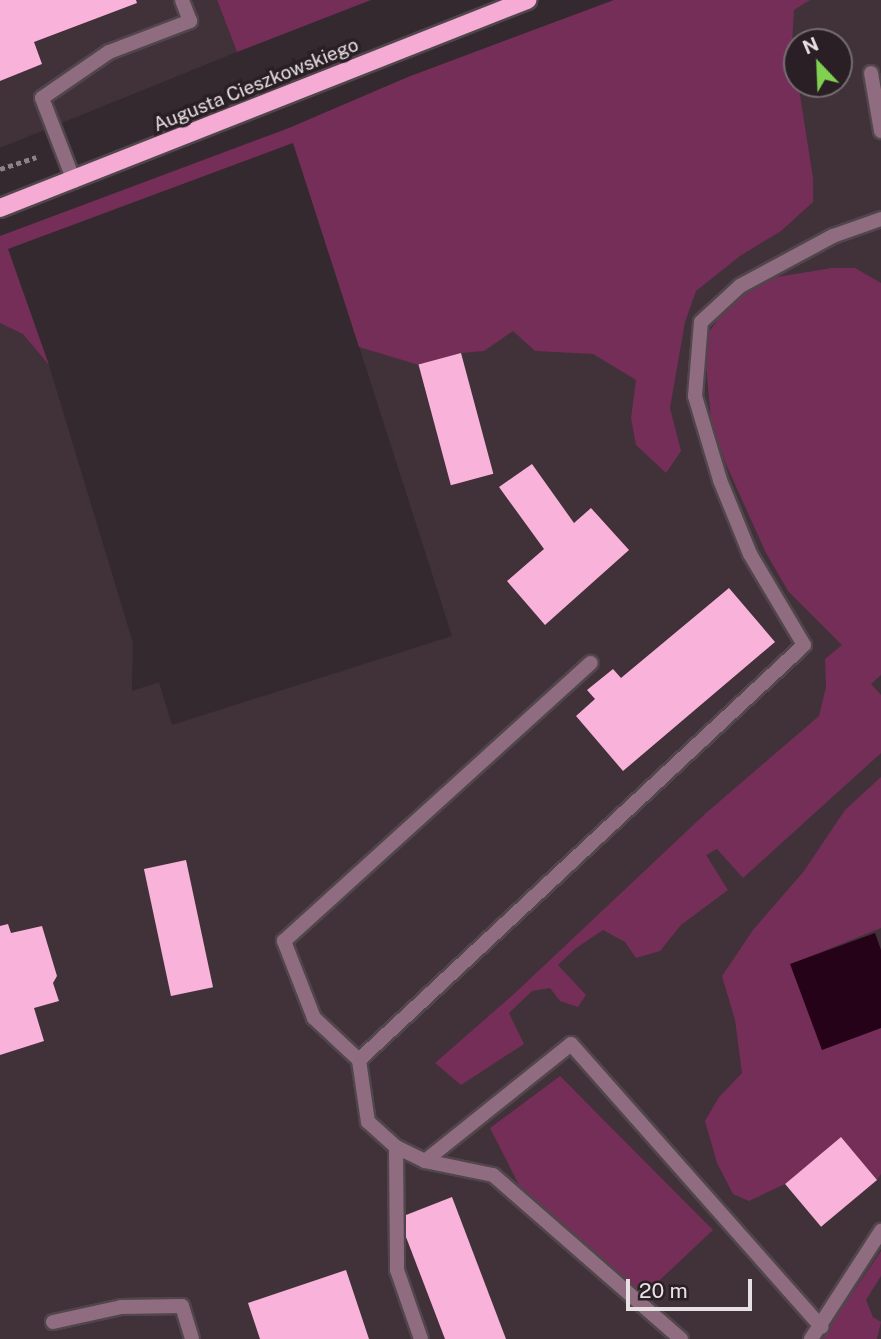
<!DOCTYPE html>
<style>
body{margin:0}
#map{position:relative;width:881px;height:1339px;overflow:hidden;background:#33292e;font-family:"Public Sans",sans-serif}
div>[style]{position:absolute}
.built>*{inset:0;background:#413139}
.green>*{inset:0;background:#742e58}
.water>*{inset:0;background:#260219}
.building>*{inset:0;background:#f9b2d9;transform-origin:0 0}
.path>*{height:4.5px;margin-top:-2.25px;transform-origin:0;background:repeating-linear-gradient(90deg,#8c8387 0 5px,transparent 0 8.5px)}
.roads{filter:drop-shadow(2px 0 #50464b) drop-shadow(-2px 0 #50464b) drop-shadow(0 2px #50464b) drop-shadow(0 -2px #50464b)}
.lane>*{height:14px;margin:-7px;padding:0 7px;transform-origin:7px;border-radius:7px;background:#906c80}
.primary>*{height:18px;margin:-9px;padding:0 9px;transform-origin:9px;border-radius:9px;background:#f6abd4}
span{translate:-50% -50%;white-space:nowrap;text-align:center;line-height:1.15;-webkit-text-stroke:7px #291f24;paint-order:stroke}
.street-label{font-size:19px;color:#e8e1e4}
.north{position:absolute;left:783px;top:28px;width:70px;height:70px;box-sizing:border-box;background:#291f24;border:2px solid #756d71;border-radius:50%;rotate:337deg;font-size:19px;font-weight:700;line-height:28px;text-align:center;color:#e8e1e4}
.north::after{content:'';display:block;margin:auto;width:24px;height:32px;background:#80d051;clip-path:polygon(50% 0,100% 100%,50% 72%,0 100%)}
.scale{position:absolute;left:626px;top:1279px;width:126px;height:32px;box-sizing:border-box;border:4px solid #e8e1e4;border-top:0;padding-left:9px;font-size:21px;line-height:24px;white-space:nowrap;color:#e8e1e4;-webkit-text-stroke:5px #291f24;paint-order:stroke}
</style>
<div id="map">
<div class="built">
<i style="clip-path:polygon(0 0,217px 0,237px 52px,0 148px)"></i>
<i style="clip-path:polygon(evenodd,614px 0,881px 0,881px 1339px,0 1339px,0 236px,49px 365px,133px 643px,132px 691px,159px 682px,172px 725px,452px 636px,289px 128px,408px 77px,614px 0,797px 42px,839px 42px,839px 84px,797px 84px,797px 42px)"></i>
</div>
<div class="green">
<i style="clip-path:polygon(217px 0,371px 0,237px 52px)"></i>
<i style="clip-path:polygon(614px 0,810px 0,794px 10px,792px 44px,813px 178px,813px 202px,781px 231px,740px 256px,696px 291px,685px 322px,670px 408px,681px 451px,666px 473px,636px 445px,631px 418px,636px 380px,593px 354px,535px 351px,513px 331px,484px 351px,461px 353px,419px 365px,359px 347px,293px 143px,8px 249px,49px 365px,23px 334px,0 323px,0 236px,289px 128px,408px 77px)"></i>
<i style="clip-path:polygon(832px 268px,855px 268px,881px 283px,881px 675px,871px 684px,881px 695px,881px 753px,743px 878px,717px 849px,706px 855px,728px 890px,681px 925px,660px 951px,636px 958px,625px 942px,603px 930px,575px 949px,558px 965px,586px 995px,578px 1007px,560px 1001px,550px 988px,532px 991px,509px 1013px,524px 1044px,461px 1085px,435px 1063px,515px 993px,706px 813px,819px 716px,826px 687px,825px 659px,842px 645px,788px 591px,765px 551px,725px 462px,711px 421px,706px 364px,708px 333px,725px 310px,755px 285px,777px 277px)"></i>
<i style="clip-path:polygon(881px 777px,881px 928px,791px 964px,881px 1028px,881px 1174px,877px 1180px,841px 1137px,785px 1184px,749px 1201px,733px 1194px,717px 1163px,705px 1121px,719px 1097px,742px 1073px,735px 1020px,722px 976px,753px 930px,804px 871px,845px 810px)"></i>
<i style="clip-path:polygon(560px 1076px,713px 1230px,644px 1295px,521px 1189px,490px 1128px)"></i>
<i style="clip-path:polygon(881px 1251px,881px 1276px,866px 1300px,873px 1317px,881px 1322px,877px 1339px,821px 1339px)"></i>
</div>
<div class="water">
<i style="clip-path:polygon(875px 933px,881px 950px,881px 1028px,822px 1050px,790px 964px)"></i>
</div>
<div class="building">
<i style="clip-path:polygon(0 0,136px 0,137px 3px,34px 42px,42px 64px,0 81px)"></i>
<i style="left:461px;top:353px;width:125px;height:44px;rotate:75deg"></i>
<i style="clip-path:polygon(532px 464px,574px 523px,591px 508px,629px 550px,545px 625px,507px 581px,544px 549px,499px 487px)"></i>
<i style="clip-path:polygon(729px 588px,775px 642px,623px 771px,576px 716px,595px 699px,587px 690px,613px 669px,621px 678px)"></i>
<i style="left:186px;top:860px;width:130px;height:43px;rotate:78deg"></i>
<i style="clip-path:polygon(8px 924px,11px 933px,42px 926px,57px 976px,53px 983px,59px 1001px,34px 1008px,44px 1041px,0 1055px,0 926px)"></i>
<i style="left:841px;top:1137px;width:56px;height:73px;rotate:50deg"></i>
<i style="clip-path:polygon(452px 1197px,506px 1339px,445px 1339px,406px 1237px,406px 1215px)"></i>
<i style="clip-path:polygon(346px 1270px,369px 1339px,260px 1339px,248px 1303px)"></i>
</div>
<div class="path">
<i style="left:0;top:169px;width:38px;rotate:-18deg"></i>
</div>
<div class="roads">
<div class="lane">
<i style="left:871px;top:73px;width:59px;rotate:80.2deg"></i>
<i style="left:74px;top:181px;width:89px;rotate:-111.1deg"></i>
<i style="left:42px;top:98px;width:81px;rotate:-34.5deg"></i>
<i style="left:109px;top:52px;width:87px;rotate:-20.9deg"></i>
<i style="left:190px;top:21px;width:22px;rotate:-111deg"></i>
<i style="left:359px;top:1060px;width:62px;rotate:-137deg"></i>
<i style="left:314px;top:1018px;width:83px;rotate:-111.3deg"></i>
<i style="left:284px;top:941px;width:414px;rotate:-42.2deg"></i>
<i style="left:396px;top:1147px;width:123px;rotate:89.5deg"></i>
<i style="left:397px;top:1270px;width:73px;rotate:70.8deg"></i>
<i style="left:425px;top:1161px;width:187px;rotate:-38.7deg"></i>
<i style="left:571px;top:1044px;width:378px;rotate:48.5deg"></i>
<i style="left:53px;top:1322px;width:70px;rotate:-12.4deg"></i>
<i style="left:121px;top:1307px;width:61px;rotate:-0.9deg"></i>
<i style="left:182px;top:1306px;width:34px;rotate:73deg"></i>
<i style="left:681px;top:1339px;width:249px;rotate:-138.9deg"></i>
<i style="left:493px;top:1175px;width:69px;rotate:-168.4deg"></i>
<i style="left:425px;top:1161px;width:32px;rotate:-154deg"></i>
<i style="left:396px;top:1147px;width:38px;rotate:-138deg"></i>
<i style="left:368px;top:1122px;width:63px;rotate:-98.3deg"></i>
<i style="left:359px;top:1060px;width:608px;rotate:-43deg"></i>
<i style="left:804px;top:645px;width:106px;rotate:-120.7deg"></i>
<i style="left:750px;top:554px;width:80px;rotate:-112.1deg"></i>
<i style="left:720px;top:480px;width:88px;rotate:-106.6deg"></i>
<i style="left:695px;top:396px;width:74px;rotate:-85.4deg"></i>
<i style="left:701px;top:322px;width:53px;rotate:-42.7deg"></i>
<i style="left:740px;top:286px;width:106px;rotate:-28.3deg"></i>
<i style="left:833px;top:236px;width:51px;rotate:-19.5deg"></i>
<i style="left:811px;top:1339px;width:129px;rotate:-57.1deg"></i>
</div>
<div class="primary">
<i style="left:0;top:208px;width:567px;rotate:-21.54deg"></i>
</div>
</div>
<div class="street-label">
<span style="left:256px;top:85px;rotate:-22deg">Augusta Cieszkowskiego</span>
</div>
<div class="north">N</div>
<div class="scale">20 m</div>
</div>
